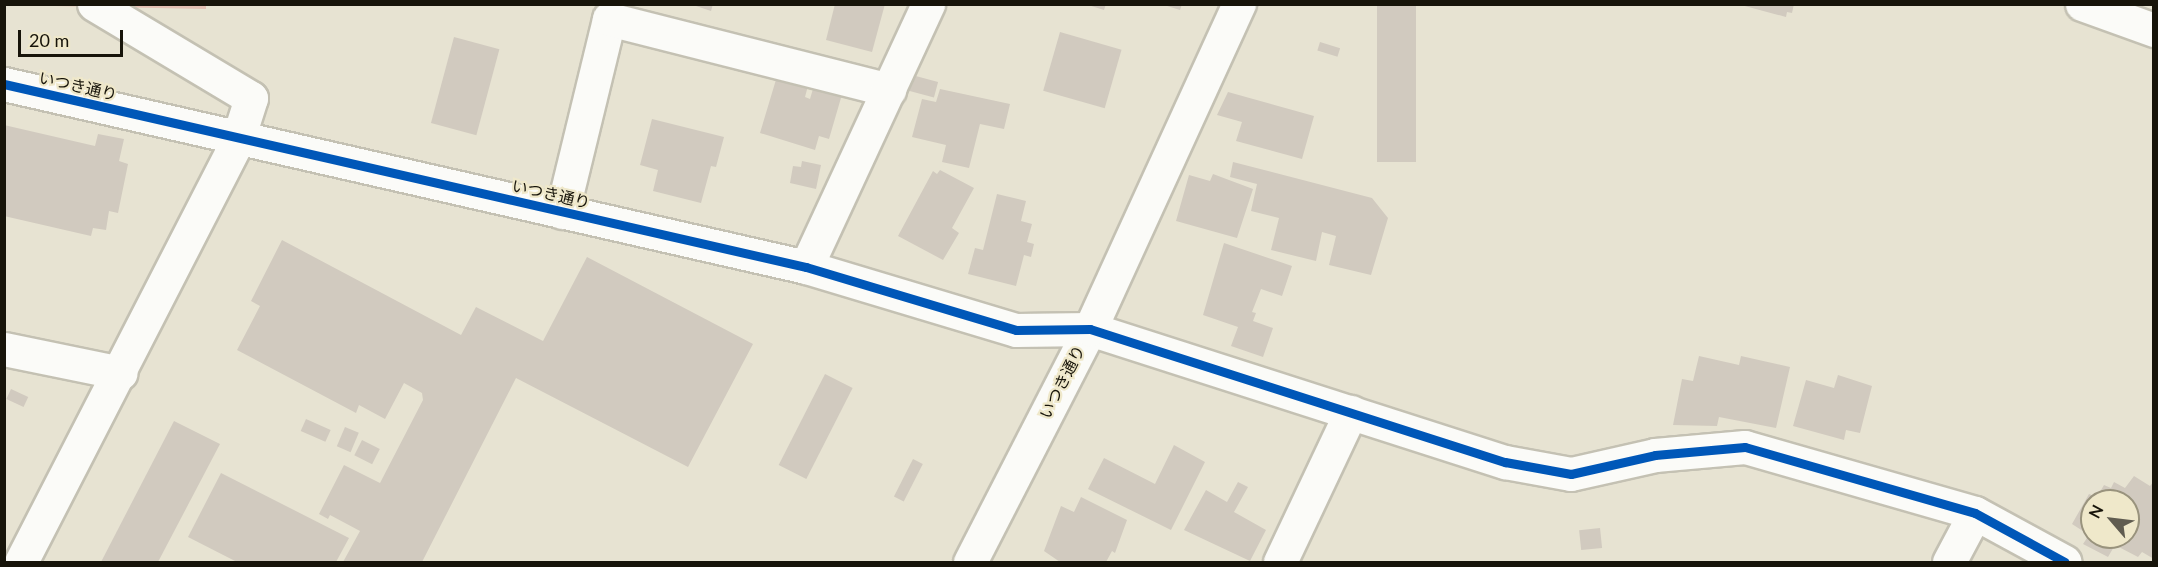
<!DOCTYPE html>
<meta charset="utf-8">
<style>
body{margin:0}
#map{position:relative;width:2158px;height:567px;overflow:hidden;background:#e7e3d2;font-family:Lato,"Noto Sans JP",sans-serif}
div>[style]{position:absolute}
.green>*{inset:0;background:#e4c0b3}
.building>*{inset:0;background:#d1cabf;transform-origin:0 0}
.roads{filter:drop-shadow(2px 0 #c4c1b3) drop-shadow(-2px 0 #c4c1b3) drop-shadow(0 2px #c4c1b3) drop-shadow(0 -2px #c4c1b3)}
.minor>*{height:33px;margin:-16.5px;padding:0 16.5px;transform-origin:16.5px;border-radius:16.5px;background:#fbfbf8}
.cycleway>*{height:9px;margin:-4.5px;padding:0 4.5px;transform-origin:4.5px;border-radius:4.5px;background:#0057b8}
span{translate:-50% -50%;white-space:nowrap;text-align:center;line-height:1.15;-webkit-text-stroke:4.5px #efe8ca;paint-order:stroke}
.street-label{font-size:16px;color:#17140a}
.frame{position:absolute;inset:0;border:6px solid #17140a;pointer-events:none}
.north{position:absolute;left:2080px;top:489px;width:60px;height:60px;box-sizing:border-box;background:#efe8ca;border:2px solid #99937d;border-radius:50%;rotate:298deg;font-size:16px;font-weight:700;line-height:24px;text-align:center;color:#17140a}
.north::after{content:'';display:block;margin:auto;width:21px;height:27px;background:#605c50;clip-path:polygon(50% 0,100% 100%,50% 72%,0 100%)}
.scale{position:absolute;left:18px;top:30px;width:105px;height:27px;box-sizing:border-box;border:3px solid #17140a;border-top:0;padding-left:8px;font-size:18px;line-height:21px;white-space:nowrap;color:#17140a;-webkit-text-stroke:4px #efe8ca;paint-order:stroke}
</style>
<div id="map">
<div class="green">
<i style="clip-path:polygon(206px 4px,206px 9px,5px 5px,5px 4px)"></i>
</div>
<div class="building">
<i style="clip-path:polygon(690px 4px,713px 4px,711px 11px)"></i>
<i style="clip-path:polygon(835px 4px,885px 4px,872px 52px,826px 40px)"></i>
<i style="clip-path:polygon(1085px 4px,1106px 4px,1104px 10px)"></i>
<i style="clip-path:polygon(1161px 4px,1182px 4px,1180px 10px)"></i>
<i style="left:1377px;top:4px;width:39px;height:158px"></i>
<i style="clip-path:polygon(1794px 4px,1792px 13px,1787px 12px,1786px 17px,1741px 5px)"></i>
<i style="left:1060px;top:32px;width:64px;height:61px;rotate:16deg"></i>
<i style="left:454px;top:37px;width:47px;height:89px;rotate:15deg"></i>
<i style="left:1320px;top:42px;width:21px;height:9px;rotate:17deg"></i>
<i style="clip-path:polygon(778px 73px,809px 82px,805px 97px,810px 99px,815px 82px,843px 91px,829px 139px,819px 136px,815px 150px,760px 133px)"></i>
<i style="left:912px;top:75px;width:27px;height:16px;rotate:15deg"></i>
<i style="clip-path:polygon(940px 89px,1010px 104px,1004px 129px,980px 124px,969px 168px,942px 162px,946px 145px,912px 137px,922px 99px,936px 102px)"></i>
<i style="clip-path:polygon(1228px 92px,1314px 116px,1302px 159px,1236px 141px,1242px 122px,1217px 115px)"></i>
<i style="clip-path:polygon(652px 119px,724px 137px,716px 167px,711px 166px,701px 203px,653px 191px,658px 170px,640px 165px)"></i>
<i style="clip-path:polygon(4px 125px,95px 146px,98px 134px,124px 139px,119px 161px,128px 164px,118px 213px,109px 211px,106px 230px,93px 228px,91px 236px,4px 216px)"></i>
<i style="clip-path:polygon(802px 161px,821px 165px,816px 189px,790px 183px,793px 166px,801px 167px)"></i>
<i style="clip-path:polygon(1233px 162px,1372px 198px,1388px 218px,1371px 275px,1329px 265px,1336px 236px,1322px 232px,1316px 261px,1271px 250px,1279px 218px,1251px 211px,1257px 184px,1230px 177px)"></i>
<i style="clip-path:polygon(940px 170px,974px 188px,952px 228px,959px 233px,943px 260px,898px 236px,933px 171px,937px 174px)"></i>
<i style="clip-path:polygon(1213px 174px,1253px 189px,1237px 238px,1176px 221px,1189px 175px,1210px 181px)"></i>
<i style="clip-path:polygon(997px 194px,1026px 201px,1021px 221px,1032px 224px,1027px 242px,1034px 244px,1031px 257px,1024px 255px,1016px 286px,968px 274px,975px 248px,983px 250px)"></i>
<i style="clip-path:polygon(282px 240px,461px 335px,476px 307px,543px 341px,587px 257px,753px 344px,688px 467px,516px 378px,422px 562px,343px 562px,360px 531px,330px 515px,328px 519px,319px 514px,344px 465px,380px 483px,423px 400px,422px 393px,404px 383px,385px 419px,359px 405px,356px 413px,237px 350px,260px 306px,251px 301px)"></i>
<i style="clip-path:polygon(1224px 243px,1292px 266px,1282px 296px,1261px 289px,1252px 312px,1256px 313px,1253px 321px,1273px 328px,1263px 357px,1231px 346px,1238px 327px,1203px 315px)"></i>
<i style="clip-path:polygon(1699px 356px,1739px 365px,1741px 356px,1790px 367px,1776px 428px,1719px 417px,1717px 426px,1673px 425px,1682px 379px,1693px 381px)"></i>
<i style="left:825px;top:374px;width:31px;height:102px;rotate:27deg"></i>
<i style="clip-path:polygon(1838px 375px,1872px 386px,1860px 433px,1846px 430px,1844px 440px,1793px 426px,1806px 380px,1834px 388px)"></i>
<i style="left:11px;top:389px;width:19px;height:11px;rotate:25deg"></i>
<i style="left:306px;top:419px;width:27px;height:13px;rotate:24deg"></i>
<i style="clip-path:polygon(174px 421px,220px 444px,158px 562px,101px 562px)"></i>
<i style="left:345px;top:427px;width:15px;height:21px;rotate:23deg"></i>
<i style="left:362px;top:440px;width:20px;height:17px;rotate:27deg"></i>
<i style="clip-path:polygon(1174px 445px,1205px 462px,1171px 530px,1088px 489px,1104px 458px,1155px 484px)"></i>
<i style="left:913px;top:459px;width:11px;height:42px;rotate:27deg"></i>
<i style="clip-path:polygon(221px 473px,349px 538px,336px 562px,237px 562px,188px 537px)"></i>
<i style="clip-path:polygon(evenodd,2134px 476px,2150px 486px,2154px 481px,2154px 559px,2142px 552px,2138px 557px,2115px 545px,2108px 557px,2083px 544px,2089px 535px,2072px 524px,2089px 494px,2097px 497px,2104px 485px,2111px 488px,2114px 482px,2125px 488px,2134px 476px,2092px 501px,2128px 501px,2128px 537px,2092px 537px,2092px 501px)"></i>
<i style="clip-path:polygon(1238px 482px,1248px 487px,1234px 512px,1266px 530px,1250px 561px,1184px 530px,1206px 490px,1227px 502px)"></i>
<i style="clip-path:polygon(1081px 497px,1127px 520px,1115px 553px,1112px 551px,1106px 562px,1060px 562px,1044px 551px,1061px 506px,1074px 512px)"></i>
<i style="left:1600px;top:528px;width:20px;height:21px;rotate:84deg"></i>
</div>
<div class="roads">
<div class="minor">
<i style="left:2082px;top:4px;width:77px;rotate:19.9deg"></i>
<i style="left:4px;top:84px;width:823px;rotate:12.85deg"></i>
<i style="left:806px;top:267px;width:219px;rotate:16.7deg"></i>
<i style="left:1016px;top:330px;width:74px;rotate:-0.8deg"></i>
<i style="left:1090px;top:329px;width:436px;rotate:17.8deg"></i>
<i style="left:1505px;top:462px;width:67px;rotate:10.3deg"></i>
<i style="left:1571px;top:474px;width:86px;rotate:-12.7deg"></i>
<i style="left:1655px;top:455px;width:90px;rotate:-5.1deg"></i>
<i style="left:1745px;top:447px;width:239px;rotate:16deg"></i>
<i style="left:1975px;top:513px;width:102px;rotate:28.6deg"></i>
<i style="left:562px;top:212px;width:199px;rotate:-76.3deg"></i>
<i style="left:609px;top:19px;width:289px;rotate:14.2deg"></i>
<i style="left:806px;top:267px;width:290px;rotate:-65.1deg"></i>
<i style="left:4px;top:349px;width:119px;rotate:11.6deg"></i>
<i style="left:21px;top:562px;width:475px;rotate:-62.8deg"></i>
<i style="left:238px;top:139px;width:43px;rotate:-72.4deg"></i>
<i style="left:251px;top:98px;width:183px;rotate:-149.1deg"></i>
<i style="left:970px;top:562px;width:262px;rotate:-62.8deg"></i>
<i style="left:1090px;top:329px;width:358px;rotate:-65.4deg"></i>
<i style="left:1280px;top:562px;width:166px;rotate:-64.7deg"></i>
<i style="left:1949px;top:562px;width:55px;rotate:-62deg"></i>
</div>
</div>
<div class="cycleway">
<i style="left:4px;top:84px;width:823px;rotate:12.85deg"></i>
<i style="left:806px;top:267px;width:219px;rotate:16.7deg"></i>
<i style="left:1016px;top:330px;width:74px;rotate:-0.8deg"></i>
<i style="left:1090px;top:329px;width:436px;rotate:17.8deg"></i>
<i style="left:1505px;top:462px;width:67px;rotate:10.3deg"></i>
<i style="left:1571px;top:474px;width:86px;rotate:-12.7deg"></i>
<i style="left:1655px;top:455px;width:90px;rotate:-5.1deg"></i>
<i style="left:1745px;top:447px;width:239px;rotate:16deg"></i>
<i style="left:1975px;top:513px;width:102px;rotate:28.6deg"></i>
</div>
<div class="street-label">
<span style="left:78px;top:86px;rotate:13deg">いつき通り</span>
<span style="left:551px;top:194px;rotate:13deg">いつき通り</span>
<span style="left:1062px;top:382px;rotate:-63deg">いつき通り</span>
</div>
<div class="frame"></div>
<div class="north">N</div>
<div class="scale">20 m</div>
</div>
